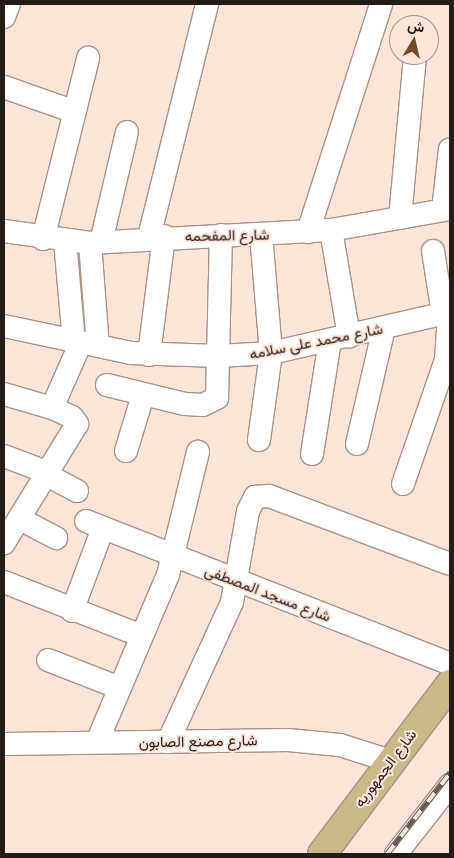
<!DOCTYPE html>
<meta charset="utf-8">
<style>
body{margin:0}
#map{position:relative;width:454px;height:858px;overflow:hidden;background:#fce4d9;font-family:"Open Sans",Vazirmatn,sans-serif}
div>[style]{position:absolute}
.roads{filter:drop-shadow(1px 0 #a99389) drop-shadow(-1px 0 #a99389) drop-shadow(0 1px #a99389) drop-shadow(0 -1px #a99389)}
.minor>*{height:22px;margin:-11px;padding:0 11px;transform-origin:11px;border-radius:11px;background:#fff}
.major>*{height:28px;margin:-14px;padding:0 14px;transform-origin:14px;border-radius:14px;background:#cab888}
.rail>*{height:5.5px;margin-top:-2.75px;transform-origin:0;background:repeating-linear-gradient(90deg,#fce4d9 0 11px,#665953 0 22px);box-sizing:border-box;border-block:1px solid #665953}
span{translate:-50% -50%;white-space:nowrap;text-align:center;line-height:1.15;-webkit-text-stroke:4px #fce4d9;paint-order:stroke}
.street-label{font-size:15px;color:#241c18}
.frame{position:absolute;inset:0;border:5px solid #241c18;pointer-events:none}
.north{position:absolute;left:389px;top:15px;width:50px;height:50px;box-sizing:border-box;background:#fce4d9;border:1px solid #a6948c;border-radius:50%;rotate:9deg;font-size:14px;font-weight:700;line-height:20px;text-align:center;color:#241c18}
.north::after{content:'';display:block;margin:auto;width:18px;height:22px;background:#724d28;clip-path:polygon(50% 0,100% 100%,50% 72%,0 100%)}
</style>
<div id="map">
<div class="roads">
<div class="minor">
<i style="left:4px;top:17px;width:14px;rotate:-69deg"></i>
<i style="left:4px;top:87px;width:75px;rotate:19.4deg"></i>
<i style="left:443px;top:210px;width:61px;rotate:-83.5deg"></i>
<i style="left:400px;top:218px;width:164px;rotate:-84.7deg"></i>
<i style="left:331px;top:230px;width:108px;rotate:80.4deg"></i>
<i style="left:4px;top:231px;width:87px;rotate:7.9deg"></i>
<i style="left:90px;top:243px;width:241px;rotate:-3.1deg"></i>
<i style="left:331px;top:230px;width:121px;rotate:-10deg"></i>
<i style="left:308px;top:232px;width:239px;rotate:-72.2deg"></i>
<i style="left:149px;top:237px;width:240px;rotate:-76deg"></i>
<i style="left:43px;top:239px;width:187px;rotate:-76deg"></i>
<i style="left:65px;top:241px;width:100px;rotate:84.9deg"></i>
<i style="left:101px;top:242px;width:113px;rotate:-76.7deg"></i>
<i style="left:90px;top:243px;width:103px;rotate:85.6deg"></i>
<i style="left:433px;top:251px;width:64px;rotate:81deg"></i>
<i style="left:4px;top:326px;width:130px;rotate:12deg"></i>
<i style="left:131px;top:353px;width:88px;rotate:2deg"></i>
<i style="left:219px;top:356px;width:52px;rotate:-3.3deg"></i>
<i style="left:271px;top:353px;width:184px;rotate:-12.9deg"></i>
<i style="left:149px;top:355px;width:120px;rotate:-82.8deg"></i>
<i style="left:107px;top:385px;width:80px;rotate:13.7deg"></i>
<i style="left:185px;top:404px;width:18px;rotate:3deg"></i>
<i style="left:203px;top:405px;width:16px;rotate:-27deg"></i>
<i style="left:217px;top:398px;width:163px;rotate:-88.6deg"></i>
<i style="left:4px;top:394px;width:50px;rotate:16.3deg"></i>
<i style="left:52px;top:408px;width:22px;rotate:24deg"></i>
<i style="left:72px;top:417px;width:9px;rotate:54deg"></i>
<i style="left:77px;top:424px;width:140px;rotate:121.5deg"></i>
<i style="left:52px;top:408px;width:72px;rotate:-66.3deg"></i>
<i style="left:259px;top:440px;width:88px;rotate:-82.1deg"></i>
<i style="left:271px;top:353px;width:119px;rotate:-94.8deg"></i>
<i style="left:357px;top:444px;width:119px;rotate:-76.9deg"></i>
<i style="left:126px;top:451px;width:59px;rotate:-73.1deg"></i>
<i style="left:312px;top:454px;width:115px;rotate:-81deg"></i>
<i style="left:4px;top:456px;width:48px;rotate:20.7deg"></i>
<i style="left:47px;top:475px;width:34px;rotate:28deg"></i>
<i style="left:403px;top:484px;width:131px;rotate:-70.9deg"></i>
<i style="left:446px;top:360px;width:47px;rotate:-86.3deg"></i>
<i style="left:20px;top:519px;width:41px;rotate:27.8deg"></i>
<i style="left:86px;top:521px;width:391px;rotate:21.4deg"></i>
<i style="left:4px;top:582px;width:148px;rotate:21.4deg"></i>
<i style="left:72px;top:611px;width:89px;rotate:-69.5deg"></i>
<i style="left:48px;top:660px;width:77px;rotate:21.3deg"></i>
<i style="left:97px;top:742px;width:181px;rotate:-67deg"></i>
<i style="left:168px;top:575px;width:127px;rotate:-76.3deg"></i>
<i style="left:168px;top:742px;width:154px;rotate:-65.4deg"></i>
<i style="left:232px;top:602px;width:92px;rotate:-80deg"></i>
<i style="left:248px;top:511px;width:16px;rotate:-63deg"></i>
<i style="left:255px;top:497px;width:14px;rotate:-4deg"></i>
<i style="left:269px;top:496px;width:193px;rotate:20.6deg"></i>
<i style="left:4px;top:744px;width:284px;rotate:-0.8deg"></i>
<i style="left:288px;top:740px;width:52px;rotate:5.5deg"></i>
<i style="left:340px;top:745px;width:52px;rotate:17.7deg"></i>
<i style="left:396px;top:854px;width:88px;rotate:-52deg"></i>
</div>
<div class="major">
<i style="left:322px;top:854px;width:213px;rotate:-53deg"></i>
</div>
</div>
<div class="rail">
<i style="left:387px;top:854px;width:103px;rotate:-52.1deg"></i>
</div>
<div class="street-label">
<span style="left:227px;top:235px;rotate:-1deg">شارع المفحمه</span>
<span style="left:316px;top:341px;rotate:-11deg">شارع محمد على سلامه</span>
<span style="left:268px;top:593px;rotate:21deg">شارع مسجد المصطفى</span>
<span style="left:198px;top:741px;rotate:-1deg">شارع مصنع الصابون</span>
<span style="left:385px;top:768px;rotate:-53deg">شارع الجمهوريه</span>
</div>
<div class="frame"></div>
<div class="north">ش</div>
</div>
